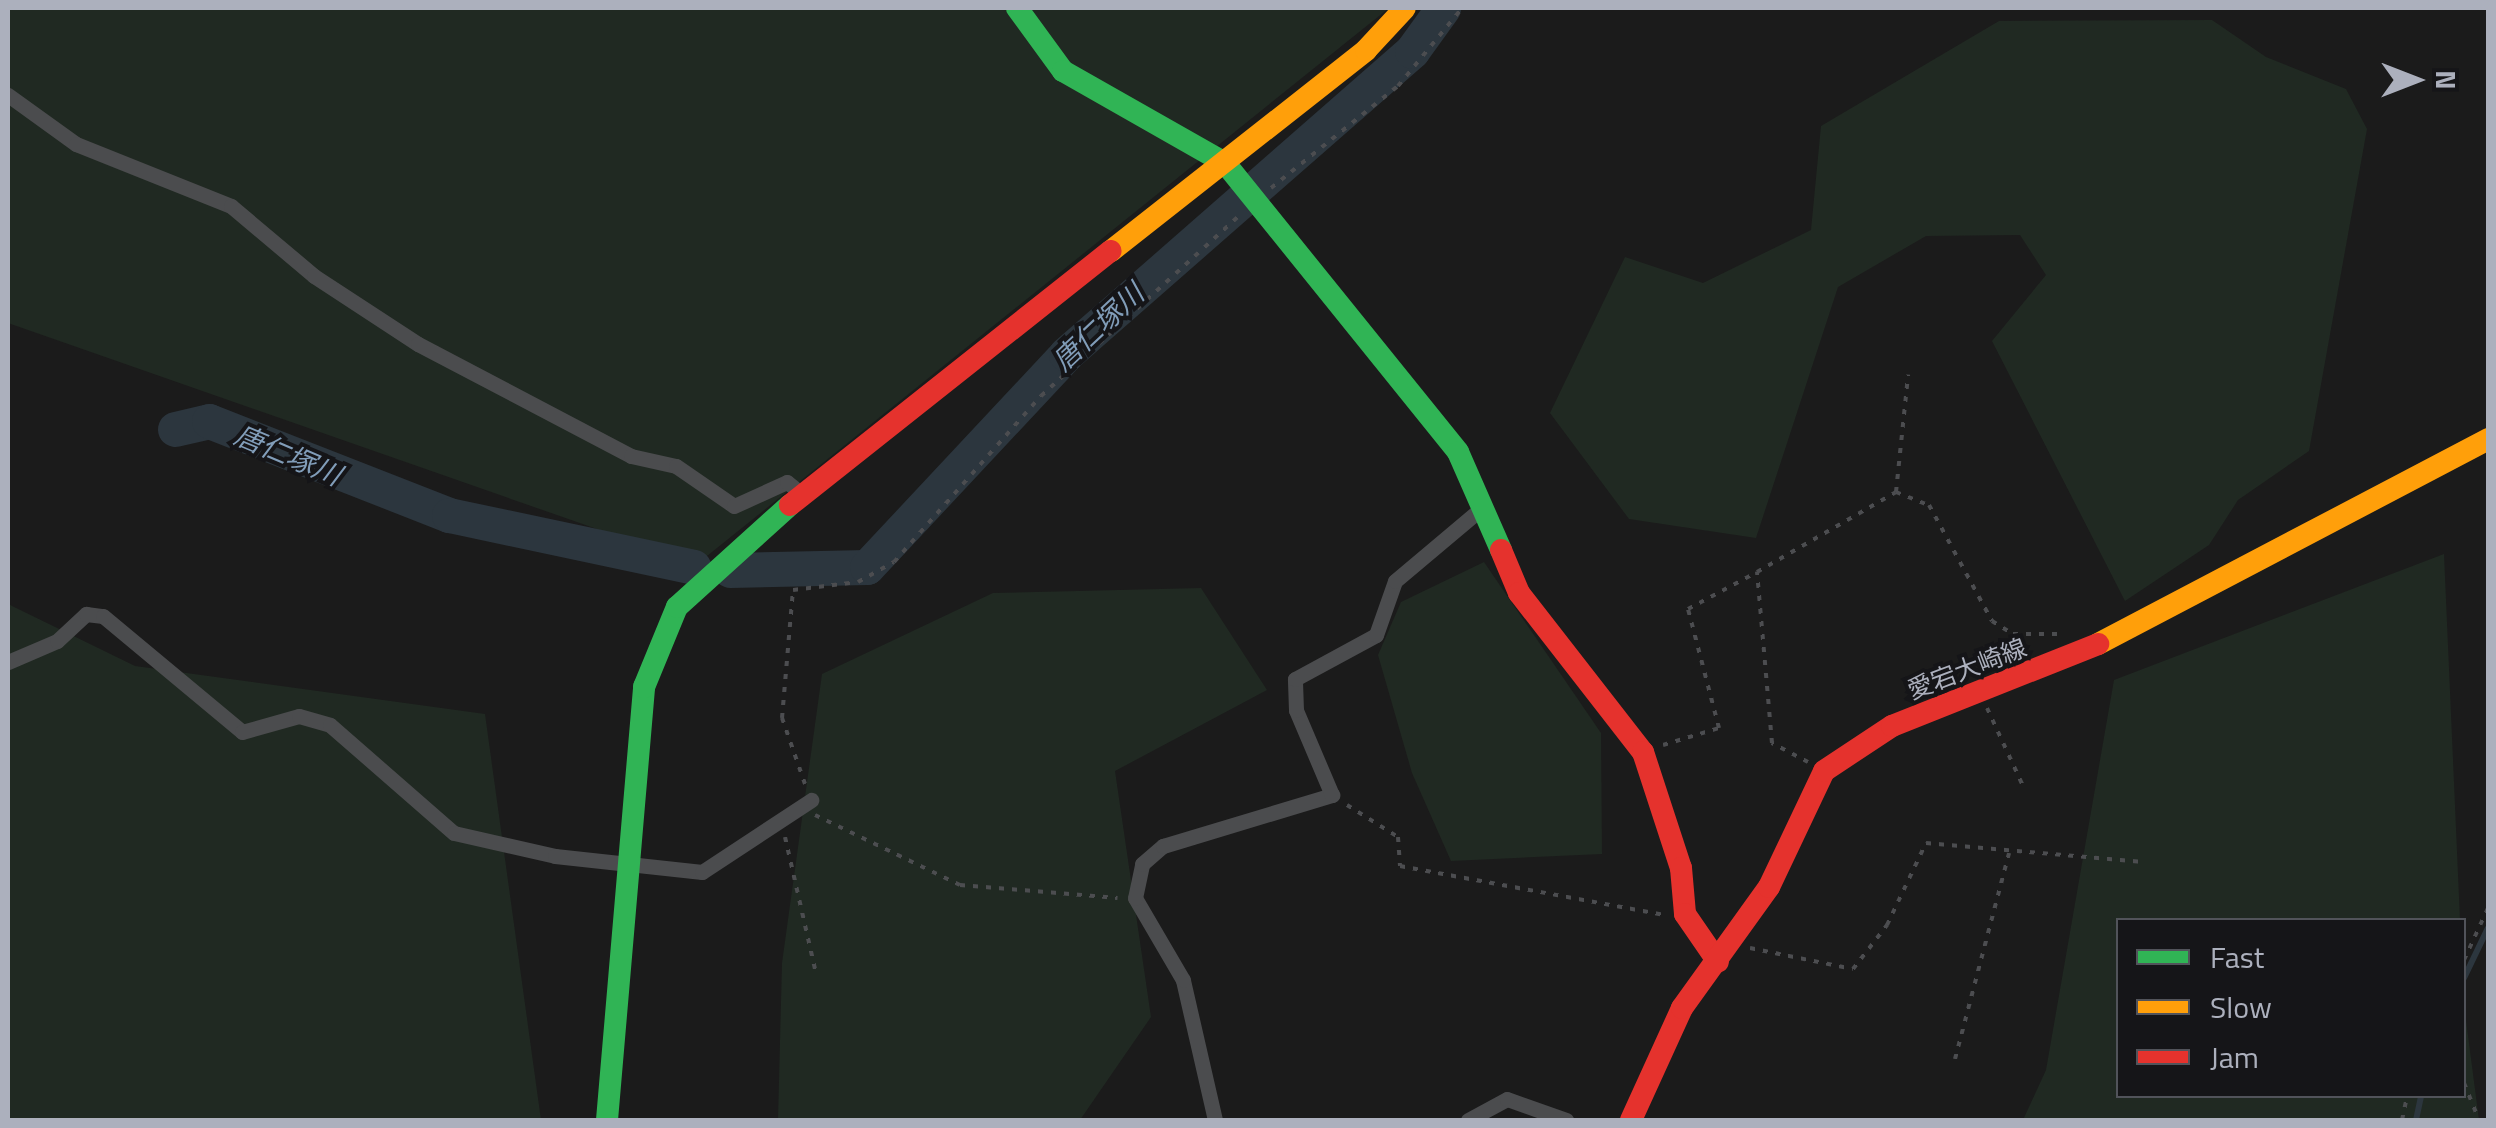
<!DOCTYPE html>
<meta charset="utf-8">
<style>
body{margin:0}
#map{position:relative;width:2496px;height:1128px;overflow:hidden;background:#1b1b1b;font-family:"Titillium Web","Noto Sans JP",sans-serif}
div>[style]{position:absolute}
.green>*{inset:0;background:#202922}
.stream>*{height:6px;margin:-3px;padding:0 3px;transform-origin:3px;border-radius:3px;background:#2c363e}
.river>*{height:35px;margin:-17.5px;padding:0 17.5px;transform-origin:17.5px;border-radius:17.5px;background:#2c363e}
.path>*{height:4px;margin-top:-2px;transform-origin:0;background:repeating-linear-gradient(90deg,#4c4d50 0 5px,transparent 0 13px)}
.street>*{height:15px;margin:-7.5px;padding:0 7.5px;transform-origin:7.5px;border-radius:7.5px;background:#4b4c4e}
.fast>*{height:22px;margin:-11px;padding:0 11px;transform-origin:11px;border-radius:11px;background:#30b455}
.slow>*{height:22px;margin:-11px;padding:0 11px;transform-origin:11px;border-radius:11px;background:#ff9f0a}
.jam>*{height:22px;margin:-11px;padding:0 11px;transform-origin:11px;border-radius:11px;background:#e5322d}
span{translate:-50% -50%;white-space:nowrap;text-align:center;line-height:1.15;-webkit-text-stroke:8px #151518;paint-order:stroke}
.street-label{font-size:25px;color:#acb0bd}
.water-label{font-size:28px;color:#819db9;font-style:italic}
.frame{position:absolute;inset:0;border:10px solid #acb0bd;pointer-events:none}
.legend{position:absolute;left:2116px;top:918px;width:350px;height:180px;box-sizing:border-box;background:#151518;border:2px solid #51535a;margin:0;padding:12px 18px;list-style:none;font-size:30px;color:#acb0bd}
.legend li{display:flex;align-items:center;gap:20px;height:50px}
.legend b{width:50px;border:2px solid #51535a}
.north{position:absolute;left:2366px;top:30px;width:100px;height:100px;-webkit-text-stroke:8px #151518;paint-order:stroke;rotate:90deg;font-size:28px;font-weight:700;line-height:40px;text-align:center;color:#acb0bd}
.north::after{content:'';display:block;margin:auto;width:35px;height:45px;background:#acb0bd;clip-path:polygon(50% 0,100% 100%,50% 72%,0 100%)}
</style>
<div id="map">
<div class="green">
<i style="clip-path:polygon(8px 8px,1389px 8px,697px 564px,8px 323px)"></i>
<i style="clip-path:polygon(2212px 20px,2266px 57px,2346px 89px,2367px 129px,2309px 451px,2238px 500px,2209px 545px,2125px 601px,1992px 341px,2046px 275px,2020px 235px,1926px 236px,1838px 287px,1756px 538px,1629px 519px,1550px 413px,1625px 257px,1703px 283px,1811px 230px,1821px 126px,1999px 21px)"></i>
<i style="clip-path:polygon(2444px 554px,2460px 920px,2118px 920px,2118px 1096px,2464px 1096px,2464px 1005px,2479px 1120px,2023px 1120px,2046px 1070px,2114px 680px)"></i>
<i style="clip-path:polygon(1484px 562px,1601px 733px,1602px 854px,1451px 861px,1412px 773px,1378px 655px,1401px 602px)"></i>
<i style="clip-path:polygon(1201px 588px,1267px 690px,1115px 771px,1151px 1017px,1080px 1120px,778px 1120px,782px 963px,822px 674px,993px 593px)"></i>
<i style="clip-path:polygon(8px 604px,135px 666px,485px 714px,541px 1120px,8px 1120px)"></i>
</div>
<div class="stream">
<i style="left:2464px;top:978px;width:55px;rotate:-64.4deg"></i>
<i style="left:2416px;top:1120px;width:25px;rotate:-78deg"></i>
</div>
<div class="river">
<i style="left:175px;top:429px;width:35px;rotate:-13deg"></i>
<i style="left:209px;top:421px;width:258px;rotate:21.4deg"></i>
<i style="left:449px;top:515px;width:250px;rotate:12deg"></i>
<i style="left:730px;top:570px;width:137px;rotate:-1.3deg"></i>
<i style="left:867px;top:567px;width:291px;rotate:-46.9deg"></i>
<i style="left:1066px;top:354px;width:460px;rotate:-41.2deg"></i>
<i style="left:1412px;top:51px;width:53px;rotate:-54.2deg"></i>
</div>
<div class="path">
<i style="left:1271px;top:188px;width:163px;rotate:-38.8deg"></i>
<i style="left:1398px;top:86px;width:101px;rotate:-50.6deg"></i>
<i style="left:1896px;top:492px;width:35px;rotate:22deg"></i>
<i style="left:1929px;top:505px;width:132px;rotate:61.5deg"></i>
<i style="left:1992px;top:621px;width:25px;rotate:32deg"></i>
<i style="left:2013px;top:634px;width:52px"></i>
<i style="left:1987px;top:708px;width:86px;rotate:65.2deg"></i>
<i style="left:1663px;top:745px;width:59px;rotate:-16.9deg"></i>
<i style="left:1719px;top:728px;width:123px;rotate:-104.6deg"></i>
<i style="left:1688px;top:609px;width:78px;rotate:-28.2deg"></i>
<i style="left:1808px;top:762px;width:41px;rotate:-152.2deg"></i>
<i style="left:1772px;top:743px;width:172px;rotate:-95deg"></i>
<i style="left:1757px;top:572px;width:160px;rotate:-29.9deg"></i>
<i style="left:1896px;top:492px;width:118px;rotate:-84.1deg"></i>
<i style="left:805px;top:784px;width:70px;rotate:-109.2deg"></i>
<i style="left:782px;top:718px;width:128px;rotate:-85.1deg"></i>
<i style="left:793px;top:590px;width:65px;rotate:-7deg"></i>
<i style="left:858px;top:582px;width:41px;rotate:-29.1deg"></i>
<i style="left:894px;top:562px;width:222px;rotate:-48.5deg"></i>
<i style="left:1041px;top:396px;width:270px;rotate:-42.3deg"></i>
<i style="left:1347px;top:805px;width:60px;rotate:32.1deg"></i>
<i style="left:1398px;top:837px;width:29px;rotate:86deg"></i>
<i style="left:1400px;top:866px;width:269px;rotate:10.5deg"></i>
<i style="left:815px;top:815px;width:161px;rotate:25.8deg"></i>
<i style="left:960px;top:885px;width:158px;rotate:4.7deg"></i>
<i style="left:785px;top:837px;width:139px;rotate:77.2deg"></i>
<i style="left:1750px;top:948px;width:105px;rotate:11.5deg"></i>
<i style="left:1853px;top:969px;width:56px;rotate:-52.3deg"></i>
<i style="left:1887px;top:925px;width:91px;rotate:-64.6deg"></i>
<i style="left:1926px;top:843px;width:218px;rotate:5deg"></i>
<i style="left:2464px;top:960px;width:57px;rotate:-65.2deg"></i>
<i style="left:1955px;top:1059px;width:213px;rotate:-75.3deg"></i>
<i style="left:2464px;top:1083px;width:40px;rotate:68deg"></i>
<i style="left:2402px;top:1120px;width:25px;rotate:-78deg"></i>
</div>
<div class="street">
<i style="left:8px;top:95px;width:84px;rotate:35.8deg"></i>
<i style="left:76px;top:144px;width:167px;rotate:21.8deg"></i>
<i style="left:231px;top:206px;width:109px;rotate:40.1deg"></i>
<i style="left:314px;top:276px;width:124px;rotate:33.2deg"></i>
<i style="left:418px;top:344px;width:241px;rotate:27.7deg"></i>
<i style="left:631px;top:456px;width:46px;rotate:12.5deg"></i>
<i style="left:676px;top:466px;width:70px;rotate:34.6deg"></i>
<i style="left:734px;top:506px;width:58px;rotate:-24.4deg"></i>
<i style="left:787px;top:482px;width:21px;rotate:39deg"></i>
<i style="left:8px;top:662px;width:53px;rotate:-23.2deg"></i>
<i style="left:57px;top:641px;width:40px;rotate:-43deg"></i>
<i style="left:86px;top:614px;width:17px;rotate:7deg"></i>
<i style="left:103px;top:616px;width:181px;rotate:39.8deg"></i>
<i style="left:242px;top:732px;width:59px;rotate:-15.7deg"></i>
<i style="left:299px;top:716px;width:32px;rotate:16deg"></i>
<i style="left:330px;top:725px;width:164px;rotate:41.1deg"></i>
<i style="left:454px;top:833px;width:104px;rotate:12.8deg"></i>
<i style="left:555px;top:856px;width:148px;rotate:6.2deg"></i>
<i style="left:702px;top:872px;width:131px;rotate:-33.4deg"></i>
<i style="left:1215px;top:1120px;width:144px;rotate:-102.9deg"></i>
<i style="left:1183px;top:980px;width:95px;rotate:-120.3deg"></i>
<i style="left:1135px;top:898px;width:35px;rotate:-78deg"></i>
<i style="left:1142px;top:864px;width:28px;rotate:-41deg"></i>
<i style="left:1163px;top:846px;width:177px;rotate:-16.8deg"></i>
<i style="left:1332px;top:795px;width:92px;rotate:-113deg"></i>
<i style="left:1296px;top:710px;width:31px;rotate:-92deg"></i>
<i style="left:1295px;top:679px;width:92px;rotate:-28.5deg"></i>
<i style="left:1376px;top:635px;width:57px;rotate:-70.6deg"></i>
<i style="left:1395px;top:581px;width:115px;rotate:-40.1deg"></i>
<i style="left:1468px;top:1120px;width:44px;rotate:-28.3deg"></i>
<i style="left:1507px;top:1099px;width:63px;rotate:19.6deg"></i>
</div>
<div class="fast">
<i style="left:1017px;top:8px;width:78px;rotate:53.9deg"></i>
<i style="left:1063px;top:71px;width:186px;rotate:29.6deg"></i>
<i style="left:1225px;top:163px;width:371px;rotate:51.1deg"></i>
<i style="left:1458px;top:452px;width:107px;rotate:66.3deg"></i>
<i style="left:607px;top:1120px;width:435px;rotate:-85.1deg"></i>
<i style="left:644px;top:687px;width:87px;rotate:-67.6deg"></i>
<i style="left:677px;top:607px;width:152px;rotate:-42.1deg"></i>
</div>
<div class="slow">
<i style="left:1111px;top:251px;width:325px;rotate:-38.2deg"></i>
<i style="left:1366px;top:50px;width:57px;rotate:-47.1deg"></i>
<i style="left:2098px;top:644px;width:441px;rotate:-27.7deg"></i>
</div>
<div class="jam">
<i style="left:790px;top:505px;width:409px;rotate:-38.4deg"></i>
<i style="left:1501px;top:550px;width:47px;rotate:67.3deg"></i>
<i style="left:1519px;top:593px;width:202px;rotate:52.1deg"></i>
<i style="left:1643px;top:752px;width:122px;rotate:71.9deg"></i>
<i style="left:1681px;top:868px;width:46px;rotate:85deg"></i>
<i style="left:1685px;top:914px;width:58px;rotate:55.5deg"></i>
<i style="left:1631px;top:1120px;width:123px;rotate:-65.5deg"></i>
<i style="left:1682px;top:1008px;width:149px;rotate:-54.3deg"></i>
<i style="left:1769px;top:887px;width:128px;rotate:-64.6deg"></i>
<i style="left:1824px;top:771px;width:82px;rotate:-33.5deg"></i>
<i style="left:1892px;top:726px;width:222px;rotate:-21.7deg"></i>
</div>
<div class="street-label">
<span style="left:1967px;top:669px;rotate:-21deg">愛宕大崎線</span>
</div>
<div class="water-label">
<span style="left:1098px;top:327px;rotate:-43deg">唐仁塚川</span>
<span style="left:288px;top:455px;rotate:23deg">唐仁塚川</span>
</div>
<div class="frame"></div>
<ul class="legend">
<li><b style="height:12px;background:#30b455"></b>Fast</li>
<li><b style="height:12px;background:#ff9f0a"></b>Slow</li>
<li><b style="height:12px;background:#e5322d"></b>Jam</li>
</ul>
<div class="north">N</div>
</div>
